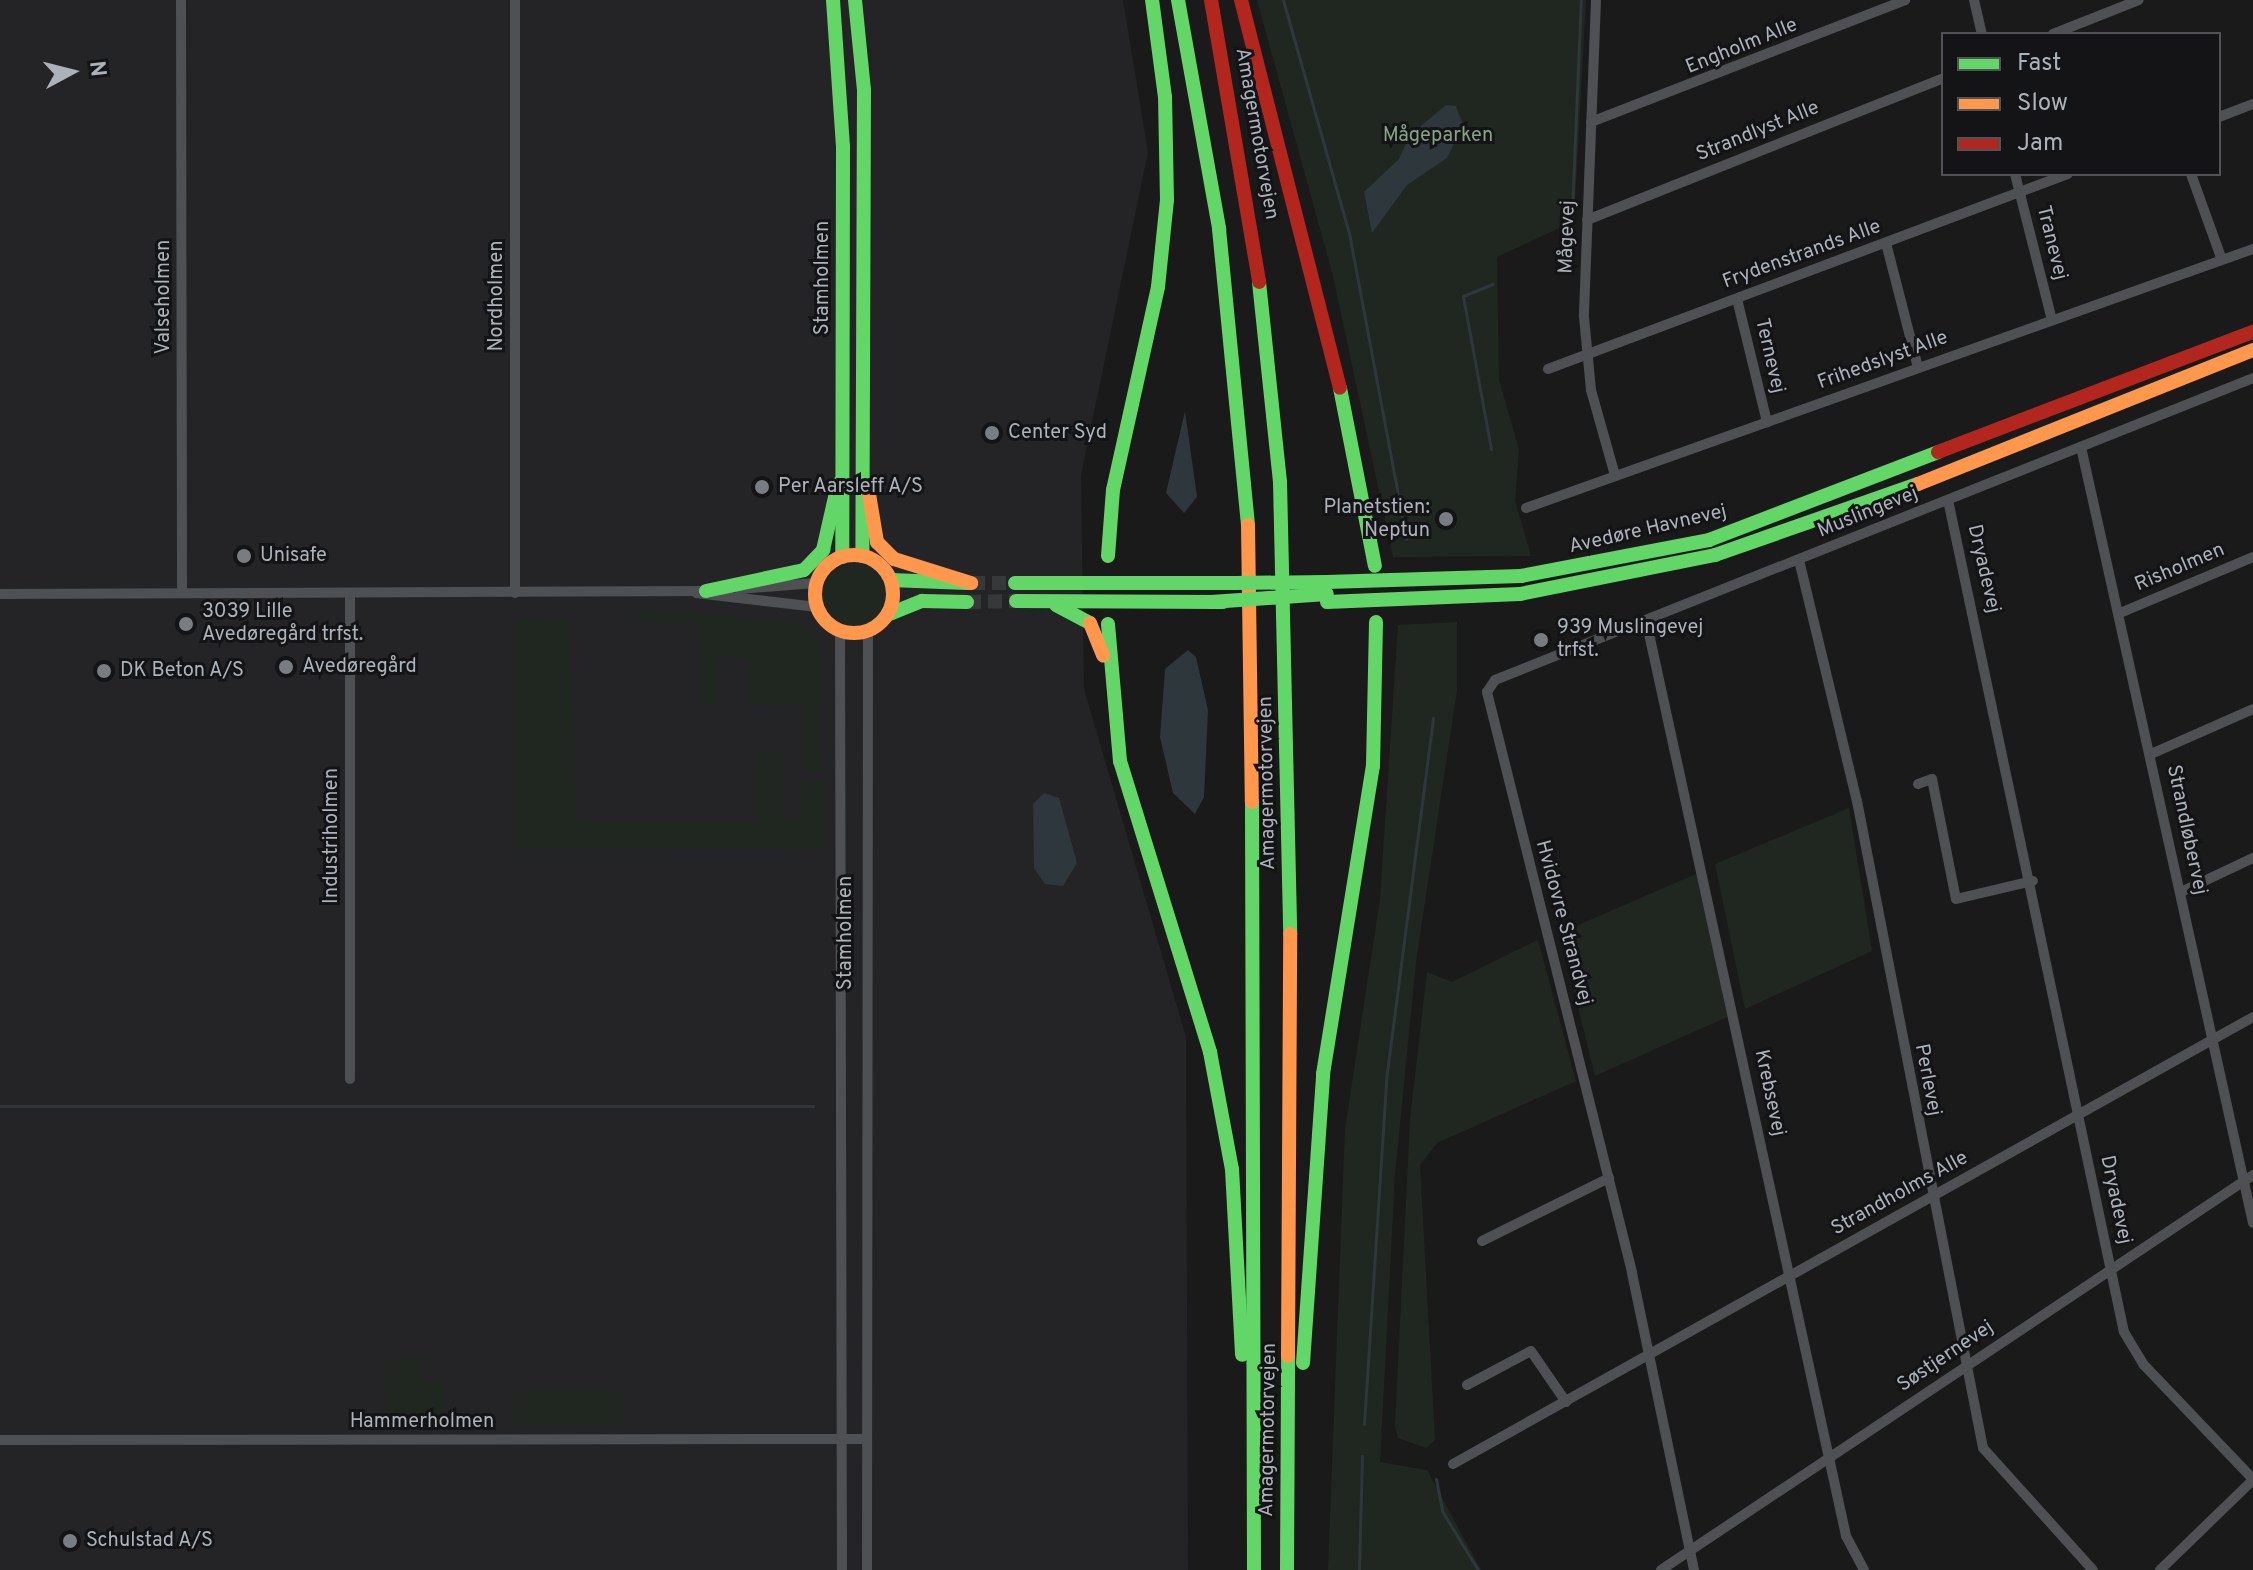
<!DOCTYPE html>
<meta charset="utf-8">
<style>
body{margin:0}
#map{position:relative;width:2253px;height:1570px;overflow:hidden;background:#1a1a1a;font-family:Overpass,sans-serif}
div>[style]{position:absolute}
.built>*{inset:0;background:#242426}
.green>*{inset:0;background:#202721;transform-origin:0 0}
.round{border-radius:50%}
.water>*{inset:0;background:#2d373c}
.stream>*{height:3px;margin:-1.5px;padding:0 1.5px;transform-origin:1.5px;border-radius:1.5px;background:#2d373c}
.secondary-tunnel>*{height:14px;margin-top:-7px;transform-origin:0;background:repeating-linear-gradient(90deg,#37383a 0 14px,transparent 0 21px)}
.street>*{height:10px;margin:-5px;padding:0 5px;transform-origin:5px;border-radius:5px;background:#4e5053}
.fast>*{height:14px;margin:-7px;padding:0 7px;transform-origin:7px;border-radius:7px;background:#63d668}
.slow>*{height:14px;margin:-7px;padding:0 7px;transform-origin:7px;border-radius:7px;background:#ff974d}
.slow>.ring{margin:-7px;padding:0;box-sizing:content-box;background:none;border:14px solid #ff974d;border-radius:50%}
.jam>*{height:14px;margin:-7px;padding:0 7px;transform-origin:7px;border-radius:7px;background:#b3261e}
.fast-bridge>*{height:14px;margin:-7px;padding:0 7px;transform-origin:7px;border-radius:7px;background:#63d668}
.dots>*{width:22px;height:22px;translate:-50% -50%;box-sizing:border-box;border:4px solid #141416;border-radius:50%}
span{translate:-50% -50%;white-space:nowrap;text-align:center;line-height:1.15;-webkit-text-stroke:6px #141416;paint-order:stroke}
.street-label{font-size:20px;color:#acb2ba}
.park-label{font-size:20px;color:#85a484}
.poi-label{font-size:20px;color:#acb2ba}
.left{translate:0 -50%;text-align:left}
.right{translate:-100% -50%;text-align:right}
.legend{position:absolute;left:1941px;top:32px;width:280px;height:144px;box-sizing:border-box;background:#141416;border:2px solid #515358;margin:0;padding:10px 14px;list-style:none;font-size:24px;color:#acb2ba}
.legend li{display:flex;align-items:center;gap:16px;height:40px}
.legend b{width:40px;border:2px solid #515358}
.north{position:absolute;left:32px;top:32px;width:80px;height:80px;-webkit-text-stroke:6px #141416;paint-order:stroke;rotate:83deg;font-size:22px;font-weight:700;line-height:32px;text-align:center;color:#acb2ba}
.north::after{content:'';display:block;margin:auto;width:28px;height:36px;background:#acb2ba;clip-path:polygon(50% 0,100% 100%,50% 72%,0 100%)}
</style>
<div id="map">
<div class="built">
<i style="clip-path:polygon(0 0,1123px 0,1148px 152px,1081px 475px,1084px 689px,1186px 1037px,1188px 1570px,0 1570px)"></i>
</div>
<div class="green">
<i style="clip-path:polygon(1257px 0,1586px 0,1574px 221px,1497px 257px,1499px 380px,1519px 449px,1515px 501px,1531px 556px,1393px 557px,1333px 276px)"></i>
<i class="round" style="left:823px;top:563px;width:64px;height:64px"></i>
<i style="clip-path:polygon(639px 610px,801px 623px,820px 645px,822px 772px,805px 772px,804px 706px,748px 705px,748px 658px,716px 658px,716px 705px,699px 705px,699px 620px,636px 622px)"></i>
<i style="clip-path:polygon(517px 620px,568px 620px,577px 822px,756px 822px,757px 751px,781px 751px,781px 820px,801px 820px,800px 783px,823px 783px,824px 849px,517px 850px)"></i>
<i style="clip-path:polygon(1457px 622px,1457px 690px,1416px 962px,1395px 1174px,1380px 1462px,1427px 1470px,1481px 1570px,1328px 1570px,1345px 1129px,1380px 899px,1398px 625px)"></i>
<i style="clip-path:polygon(1849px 808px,1872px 951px,1745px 1009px,1715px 864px)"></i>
<i style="clip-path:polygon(1698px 873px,1727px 1017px,1595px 1076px,1560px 933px)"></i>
<i style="clip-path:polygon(1538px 940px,1576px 1081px,1437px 1143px,1420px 1165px,1435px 1440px,1426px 1448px,1398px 1438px,1395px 1426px,1410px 1119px,1427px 972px,1452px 982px)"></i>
<i style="clip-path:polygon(385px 1359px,437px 1359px,421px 1362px,422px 1381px,438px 1382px,442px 1369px,442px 1419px,490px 1419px,491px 1412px,497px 1424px,390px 1424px)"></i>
<i style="left:514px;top:1391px;width:108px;height:33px"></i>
</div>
<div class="water">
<i style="clip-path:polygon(1446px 105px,1456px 106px,1463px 125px,1447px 158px,1407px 185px,1372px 233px,1364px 192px,1399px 159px,1410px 135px)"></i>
<i style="clip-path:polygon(1185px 411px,1197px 497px,1184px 513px,1166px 493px)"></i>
<i style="clip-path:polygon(1188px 650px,1196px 657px,1208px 710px,1204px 797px,1195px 814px,1173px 793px,1160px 737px,1165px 669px)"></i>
<i style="clip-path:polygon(1044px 793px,1059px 798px,1077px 863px,1063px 886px,1045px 884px,1034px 868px,1033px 804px)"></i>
</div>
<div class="stream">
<i style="left:1283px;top:0;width:242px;rotate:74.2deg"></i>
<i style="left:1349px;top:233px;width:311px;rotate:79.4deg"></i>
<i style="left:1572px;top:211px;width:211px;rotate:-87.6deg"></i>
<i style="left:1491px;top:449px;width:156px;rotate:-100.4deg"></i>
<i style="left:1463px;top:296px;width:32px;rotate:-22deg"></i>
<i style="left:0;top:1106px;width:813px"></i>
<i style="left:1364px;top:1424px;width:345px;rotate:-86.3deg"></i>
<i style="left:1386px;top:1080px;width:365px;rotate:-82.6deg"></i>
<i style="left:1436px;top:1479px;width:33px;rotate:79deg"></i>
<i style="left:1442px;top:1511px;width:69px;rotate:58.6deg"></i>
<i style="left:1359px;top:1570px;width:114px;rotate:-88.5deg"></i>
</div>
<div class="secondary-tunnel">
<i style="left:971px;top:583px;width:44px"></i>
<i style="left:967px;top:602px;width:49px;rotate:-1.2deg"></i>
</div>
<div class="street">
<i style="left:181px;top:0;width:593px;rotate:89.9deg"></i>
<i style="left:515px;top:0;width:593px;rotate:90deg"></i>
<i style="left:1596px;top:0;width:317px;rotate:92.2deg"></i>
<i style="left:1584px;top:317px;width:73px;rotate:84.5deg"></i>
<i style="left:1591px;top:390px;width:85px;rotate:74.3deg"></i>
<i style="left:1974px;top:0;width:35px;rotate:77deg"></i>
<i style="left:2053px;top:34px;width:92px;rotate:-21.6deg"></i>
<i style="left:2219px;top:117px;width:36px;rotate:-21deg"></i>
<i style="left:1591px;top:122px;width:337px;rotate:-21.2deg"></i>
<i style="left:2015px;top:174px;width:151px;rotate:75.8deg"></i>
<i style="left:2191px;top:174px;width:91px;rotate:70.2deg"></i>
<i style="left:1587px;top:220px;width:383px;rotate:-21.7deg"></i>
<i style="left:1886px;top:243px;width:129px;rotate:75.6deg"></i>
<i style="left:1737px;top:299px;width:127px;rotate:76.3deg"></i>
<i style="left:1548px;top:369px;width:555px;rotate:-20.56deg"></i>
<i style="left:2081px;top:447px;width:795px;rotate:77.5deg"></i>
<i style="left:1948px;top:500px;width:850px;rotate:78.06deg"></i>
<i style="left:2124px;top:1332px;width:39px;rotate:59deg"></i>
<i style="left:2144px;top:1365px;width:158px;rotate:46.3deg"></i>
<i style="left:1526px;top:508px;width:772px;rotate:-19.61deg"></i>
<i style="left:1799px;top:560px;width:248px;rotate:76.5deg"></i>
<i style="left:1857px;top:801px;width:659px;rotate:78.98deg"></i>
<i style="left:1983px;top:1448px;width:164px;rotate:48deg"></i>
<i style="left:739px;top:589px;width:77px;rotate:-4.5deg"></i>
<i style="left:350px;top:593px;width:486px;rotate:90deg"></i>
<i style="left:696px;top:593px;width:122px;rotate:6.6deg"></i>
<i style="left:0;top:594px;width:711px;rotate:-0.24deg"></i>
<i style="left:2120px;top:613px;width:144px;rotate:-22.8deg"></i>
<i style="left:1646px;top:620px;width:938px;rotate:77.68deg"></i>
<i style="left:1846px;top:1536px;width:38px;rotate:62deg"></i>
<i style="left:840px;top:631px;width:939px;rotate:89.88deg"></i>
<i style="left:2151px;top:754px;width:111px;rotate:-23.8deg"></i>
<i style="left:1918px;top:784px;width:15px;rotate:-20deg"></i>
<i style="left:1932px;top:779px;width:122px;rotate:78.7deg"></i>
<i style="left:1956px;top:899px;width:79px;rotate:-13.2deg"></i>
<i style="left:2181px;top:892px;width:80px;rotate:-25.3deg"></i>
<i style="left:1482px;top:1241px;width:142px;rotate:-26.4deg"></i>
<i style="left:1467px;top:1385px;width:72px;rotate:-28deg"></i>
<i style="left:1531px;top:1351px;width:62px;rotate:55.5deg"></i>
<i style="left:0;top:1440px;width:867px;rotate:-0.07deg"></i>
<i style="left:1453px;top:1464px;width:916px;rotate:-29.19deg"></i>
<i style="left:867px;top:1570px;width:939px;rotate:-89.94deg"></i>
<i style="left:1661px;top:1570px;width:712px;rotate:-33.71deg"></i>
<i style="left:1694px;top:1570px;width:304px;rotate:-101.8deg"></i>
<i style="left:1632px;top:1272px;width:598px;rotate:-104.04deg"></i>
<i style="left:1487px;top:692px;width:14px;rotate:-56deg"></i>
<i style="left:1495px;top:680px;width:816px;rotate:-21.72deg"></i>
<i style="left:2160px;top:1570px;width:129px;rotate:-44.1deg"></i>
</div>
<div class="fast">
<i style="left:833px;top:0;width:146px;rotate:86.1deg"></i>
<i style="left:843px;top:146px;width:411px;rotate:90.1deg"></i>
<i style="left:855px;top:0;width:90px;rotate:84.3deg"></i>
<i style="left:864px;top:90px;width:466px;rotate:90.2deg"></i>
<i style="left:1178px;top:0;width:233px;rotate:79.8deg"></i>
<i style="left:1219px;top:229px;width:297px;rotate:84.4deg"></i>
<i style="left:1259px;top:282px;width:201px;rotate:84deg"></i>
<i style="left:1280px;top:482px;width:452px;rotate:88.7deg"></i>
<i style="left:1340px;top:388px;width:181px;rotate:78.9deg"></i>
<i style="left:1108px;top:556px;width:66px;rotate:-85.7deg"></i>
<i style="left:1113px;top:490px;width:208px;rotate:-77.5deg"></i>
<i style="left:1158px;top:287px;width:87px;rotate:-84.1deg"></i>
<i style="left:1167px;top:200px;width:103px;rotate:-91.1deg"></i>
<i style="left:1165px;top:97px;width:98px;rotate:-97.6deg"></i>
<i style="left:891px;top:580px;width:76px;rotate:2.3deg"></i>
<i style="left:1327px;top:582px;width:194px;rotate:-1.8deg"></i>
<i style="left:1521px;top:576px;width:191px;rotate:-10.8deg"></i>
<i style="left:1709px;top:540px;width:245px;rotate:-21deg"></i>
<i style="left:1015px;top:583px;width:220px"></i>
<i style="left:706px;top:591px;width:100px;rotate:-12.1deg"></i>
<i style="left:804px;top:570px;width:28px;rotate:-46deg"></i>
<i style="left:823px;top:550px;width:68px;rotate:-77.2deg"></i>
<i style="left:1016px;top:601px;width:207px;rotate:0.3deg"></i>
<i style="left:1327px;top:602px;width:193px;rotate:-2.4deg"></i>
<i style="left:1520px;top:594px;width:199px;rotate:-11.3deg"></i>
<i style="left:1715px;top:555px;width:215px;rotate:-19.3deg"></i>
<i style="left:1056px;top:605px;width:38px;rotate:28deg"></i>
<i style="left:887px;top:615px;width:38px;rotate:-22deg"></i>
<i style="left:922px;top:601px;width:45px;rotate:1.3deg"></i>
<i style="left:1108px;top:624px;width:138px;rotate:85deg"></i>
<i style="left:1120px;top:761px;width:305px;rotate:72.8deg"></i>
<i style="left:1210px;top:1052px;width:119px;rotate:79.4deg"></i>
<i style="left:1232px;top:1169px;width:186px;rotate:86.9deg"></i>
<i style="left:1252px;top:802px;width:768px;rotate:89.85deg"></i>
<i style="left:1303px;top:1363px;width:290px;rotate:-86deg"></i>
<i style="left:1323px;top:1074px;width:312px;rotate:-80.8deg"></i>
<i style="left:1373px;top:766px;width:144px;rotate:-88.8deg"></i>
<i style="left:1287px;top:1570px;width:214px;rotate:-89.7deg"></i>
</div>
<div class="slow">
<i style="left:1918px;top:484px;width:361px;rotate:-21.8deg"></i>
<i style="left:869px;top:494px;width:49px;rotate:80.5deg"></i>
<i style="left:877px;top:542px;width:24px;rotate:45deg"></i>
<i style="left:894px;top:559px;width:81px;rotate:17.3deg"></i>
<i style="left:1248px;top:525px;width:277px;rotate:89.2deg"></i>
<i class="ring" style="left:815px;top:555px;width:64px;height:64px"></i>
<i style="left:1090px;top:623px;width:35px;rotate:68deg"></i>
<i style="left:1288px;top:1356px;width:422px;rotate:-89.7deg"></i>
</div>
<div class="jam">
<i style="left:1211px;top:0;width:286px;rotate:80.3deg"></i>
<i style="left:1241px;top:0;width:400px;rotate:75.7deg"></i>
<i style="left:1938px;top:452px;width:337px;rotate:-20.9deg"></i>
</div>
<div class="fast-bridge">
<i style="left:1235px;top:583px;width:92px;rotate:-0.6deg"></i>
<i style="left:1211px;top:602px;width:116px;rotate:-3.9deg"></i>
</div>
<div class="dots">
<i style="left:992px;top:433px;background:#797d82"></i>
<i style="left:762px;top:487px;background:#797d82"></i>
<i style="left:1446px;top:519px;background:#797d82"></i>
<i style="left:244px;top:556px;background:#797d82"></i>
<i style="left:186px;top:624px;background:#797d82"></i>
<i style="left:1541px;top:640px;background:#797d82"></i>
<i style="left:286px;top:667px;background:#797d82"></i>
<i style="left:104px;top:671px;background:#797d82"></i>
<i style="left:70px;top:1541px;background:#797d82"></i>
</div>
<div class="street-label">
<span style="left:1742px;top:47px;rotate:-22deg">Engholm Alle</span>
<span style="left:1758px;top:132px;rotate:-22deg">Strandlyst Alle</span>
<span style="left:1256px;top:134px;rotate:80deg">Amagermotorvejen</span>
<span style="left:1568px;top:237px;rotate:-88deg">Mågevej</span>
<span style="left:2051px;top:243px;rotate:76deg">Tranevej</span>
<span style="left:1802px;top:255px;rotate:-20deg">Frydenstrands Alle</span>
<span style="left:823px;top:278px;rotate:-90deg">Stamholmen</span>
<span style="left:497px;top:296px;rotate:-90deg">Nordholmen</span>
<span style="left:164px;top:297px;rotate:-90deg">Valseholmen</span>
<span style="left:1769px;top:356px;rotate:77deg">Ternevej</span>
<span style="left:1883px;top:361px;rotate:-20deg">Frihedslyst Alle</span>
<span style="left:1868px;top:513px;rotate:-22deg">Muslingevej</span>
<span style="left:1648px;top:530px;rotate:-13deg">Avedøre Havnevej</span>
<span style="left:2180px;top:568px;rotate:-23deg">Risholmen</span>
<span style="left:1983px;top:569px;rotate:77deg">Dryadevej</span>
<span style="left:1268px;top:783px;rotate:-91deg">Amagermotorvejen</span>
<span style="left:2186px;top:830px;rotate:78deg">Strandløbervej</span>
<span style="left:332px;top:836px;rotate:-90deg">Industriholmen</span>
<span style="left:1563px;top:923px;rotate:75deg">Hvidovre Strandvej</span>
<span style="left:846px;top:933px;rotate:-90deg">Stamholmen</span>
<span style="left:1927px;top:1080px;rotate:79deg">Perlevej</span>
<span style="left:1769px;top:1093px;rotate:78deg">Krebsevej</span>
<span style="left:1900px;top:1194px;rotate:-29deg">Strandholms Alle</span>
<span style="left:2115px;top:1200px;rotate:78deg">Dryadevej</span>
<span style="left:1946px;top:1357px;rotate:-34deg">Søstjernevej</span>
<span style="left:422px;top:1422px">Hammerholmen</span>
<span style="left:1269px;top:1430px;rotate:-89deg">Amagermotorvejen</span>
</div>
<div class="park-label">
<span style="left:1438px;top:136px">Mågeparken</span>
</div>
<div class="poi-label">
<span class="left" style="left:1008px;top:433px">Center Syd</span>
<span class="left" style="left:778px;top:487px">Per Aarsleff A/S</span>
<span class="right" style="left:1430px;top:520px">Planetstien:<br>Neptun</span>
<span class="left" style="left:260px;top:556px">Unisafe</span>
<span class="left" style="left:202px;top:624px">3039 Lille<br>Avedøregård trfst.</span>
<span class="left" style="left:1557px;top:640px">939 Muslingevej<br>trfst.</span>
<span class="left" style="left:302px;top:667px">Avedøregård</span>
<span class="left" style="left:120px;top:671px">DK Beton A/S</span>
<span class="left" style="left:86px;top:1541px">Schulstad A/S</span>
</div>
<ul class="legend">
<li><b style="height:10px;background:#63d668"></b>Fast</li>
<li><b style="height:10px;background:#ff974d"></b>Slow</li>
<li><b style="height:10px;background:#b3261e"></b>Jam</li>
</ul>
<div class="north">N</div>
</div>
